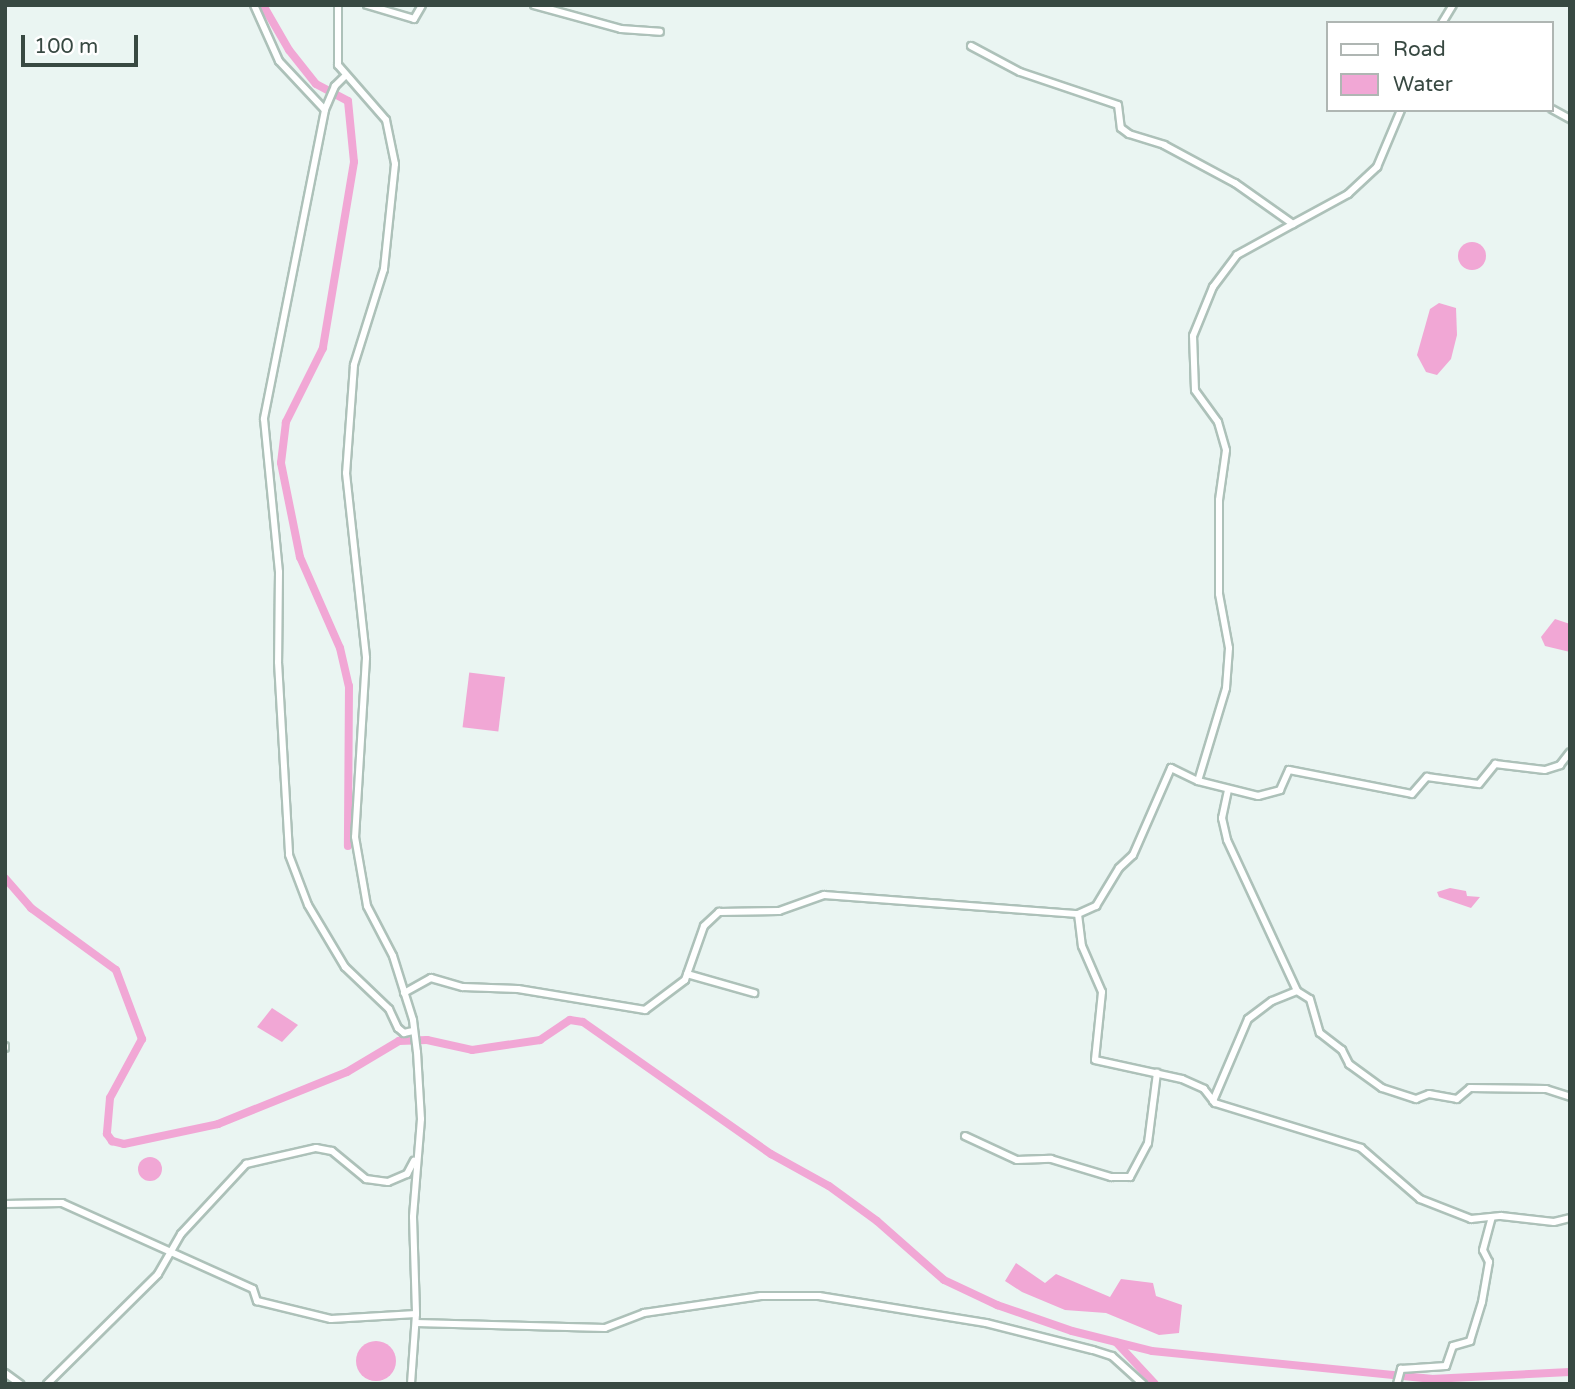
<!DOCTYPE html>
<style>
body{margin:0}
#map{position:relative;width:1575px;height:1389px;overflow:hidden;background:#eaf5f2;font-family:"Varela Round",sans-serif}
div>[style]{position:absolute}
.water>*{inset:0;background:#f1a7d5;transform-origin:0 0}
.round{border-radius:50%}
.canal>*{height:8px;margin:-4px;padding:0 4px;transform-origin:4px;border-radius:4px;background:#f1a7d5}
.roads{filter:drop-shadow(2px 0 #adc1b9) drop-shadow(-2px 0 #adc1b9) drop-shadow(0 2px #adc1b9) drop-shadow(0 -2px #adc1b9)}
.minor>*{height:6px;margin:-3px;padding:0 3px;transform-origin:3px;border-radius:3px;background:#fff}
span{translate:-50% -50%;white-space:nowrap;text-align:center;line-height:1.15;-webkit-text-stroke:5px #fff;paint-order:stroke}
.frame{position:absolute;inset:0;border:7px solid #384942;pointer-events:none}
.legend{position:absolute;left:1326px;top:21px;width:228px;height:91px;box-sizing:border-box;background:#fff;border:2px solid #afb6b3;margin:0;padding:9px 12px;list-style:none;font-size:21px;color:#384942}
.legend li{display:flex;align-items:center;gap:14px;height:35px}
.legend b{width:35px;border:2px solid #afb6b3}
.scale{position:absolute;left:21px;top:35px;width:117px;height:32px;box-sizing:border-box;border:4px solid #384942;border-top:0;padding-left:9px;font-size:21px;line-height:24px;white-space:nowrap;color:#384942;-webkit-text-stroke:5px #fff;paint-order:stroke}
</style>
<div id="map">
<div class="water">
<i class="round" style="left:1458px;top:242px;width:28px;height:28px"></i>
<i style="clip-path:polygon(1439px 303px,1456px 308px,1457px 335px,1451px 359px,1437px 375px,1426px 372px,1417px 355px,1430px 309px)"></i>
<i style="clip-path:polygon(1555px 619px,1570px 624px,1570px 652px,1545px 646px,1541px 637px)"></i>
<i style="left:505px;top:677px;width:55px;height:36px;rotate:97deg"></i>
<i style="clip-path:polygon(1450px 888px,1466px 891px,1467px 896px,1480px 897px,1471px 908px,1439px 897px,1437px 892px)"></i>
<i style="clip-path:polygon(272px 1008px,298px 1025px,282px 1042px,257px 1027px)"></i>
<i class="round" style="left:138px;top:1157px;width:24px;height:24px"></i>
<i style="clip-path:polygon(1016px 1263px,1045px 1283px,1056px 1274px,1110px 1297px,1121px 1279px,1153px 1283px,1156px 1296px,1182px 1305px,1179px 1333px,1159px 1335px,1106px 1313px,1065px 1310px,1022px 1292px,1005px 1281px)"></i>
<i class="round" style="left:356px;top:1341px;width:40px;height:40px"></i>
</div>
<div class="canal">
<i style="left:263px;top:5px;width:52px;rotate:60deg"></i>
<i style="left:289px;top:50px;width:43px;rotate:51.5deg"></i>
<i style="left:316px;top:84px;width:36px;rotate:28deg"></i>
<i style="left:348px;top:101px;width:61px;rotate:84.4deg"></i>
<i style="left:354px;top:162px;width:189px;rotate:99.5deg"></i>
<i style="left:323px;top:348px;width:83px;rotate:116.6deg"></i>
<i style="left:286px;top:422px;width:41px;rotate:97deg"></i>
<i style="left:281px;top:463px;width:96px;rotate:78.6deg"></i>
<i style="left:300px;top:557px;width:99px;rotate:66.3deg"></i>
<i style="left:340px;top:648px;width:39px;rotate:77deg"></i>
<i style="left:349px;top:686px;width:160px;rotate:90.4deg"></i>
<i style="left:5px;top:878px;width:40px;rotate:49deg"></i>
<i style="left:31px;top:908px;width:105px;rotate:36.1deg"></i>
<i style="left:116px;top:970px;width:74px;rotate:69.4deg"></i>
<i style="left:142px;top:1039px;width:67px;rotate:118.5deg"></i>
<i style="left:110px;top:1098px;width:36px;rotate:95deg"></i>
<i style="left:107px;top:1134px;width:9px;rotate:54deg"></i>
<i style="left:112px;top:1141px;width:12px;rotate:14deg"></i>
<i style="left:124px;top:1144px;width:96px;rotate:-12deg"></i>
<i style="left:218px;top:1124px;width:139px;rotate:-22deg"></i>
<i style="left:347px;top:1072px;width:61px;rotate:-30.8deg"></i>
<i style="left:399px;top:1041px;width:28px;rotate:-2deg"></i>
<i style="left:427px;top:1040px;width:46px;rotate:12.5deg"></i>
<i style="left:472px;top:1050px;width:69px;rotate:-8.4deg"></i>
<i style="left:540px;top:1040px;width:36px;rotate:-34deg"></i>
<i style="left:570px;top:1020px;width:13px;rotate:9deg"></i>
<i style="left:583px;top:1022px;width:230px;rotate:35.1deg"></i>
<i style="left:771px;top:1154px;width:66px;rotate:28.9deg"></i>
<i style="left:829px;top:1186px;width:59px;rotate:36.1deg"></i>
<i style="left:877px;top:1221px;width:89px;rotate:41.4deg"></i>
<i style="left:944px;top:1280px;width:59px;rotate:25.3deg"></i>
<i style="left:997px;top:1305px;width:79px;rotate:19.1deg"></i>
<i style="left:1072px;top:1331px;width:82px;rotate:14deg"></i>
<i style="left:1152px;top:1351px;width:280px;rotate:5.7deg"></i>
<i style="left:1431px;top:1379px;width:139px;rotate:-2.9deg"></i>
<i style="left:1116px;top:1342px;width:57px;rotate:47.1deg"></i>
</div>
<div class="roads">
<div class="minor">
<i style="left:254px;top:5px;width:61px;rotate:65.9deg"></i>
<i style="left:279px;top:61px;width:67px;rotate:46.8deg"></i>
<i style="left:338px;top:5px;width:60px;rotate:90deg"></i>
<i style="left:338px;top:65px;width:73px;rotate:48.9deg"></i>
<i style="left:386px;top:120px;width:45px;rotate:78.4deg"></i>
<i style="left:395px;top:164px;width:106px;rotate:96deg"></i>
<i style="left:384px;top:269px;width:101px;rotate:107.4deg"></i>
<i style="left:354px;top:365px;width:108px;rotate:94.2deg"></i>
<i style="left:346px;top:473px;width:186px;rotate:83.8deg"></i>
<i style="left:366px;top:658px;width:179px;rotate:93.5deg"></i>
<i style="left:355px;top:837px;width:70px;rotate:80.1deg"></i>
<i style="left:367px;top:906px;width:56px;rotate:62.5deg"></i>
<i style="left:393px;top:956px;width:67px;rotate:72.6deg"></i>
<i style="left:413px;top:1020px;width:32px;rotate:83deg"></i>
<i style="left:417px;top:1052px;width:67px;rotate:86.6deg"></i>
<i style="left:421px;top:1119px;width:98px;rotate:94.7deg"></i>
<i style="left:413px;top:1217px;width:97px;rotate:88.2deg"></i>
<i style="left:416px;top:1314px;width:70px;rotate:94.1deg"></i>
<i style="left:367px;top:5px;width:49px;rotate:16.6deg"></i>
<i style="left:414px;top:19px;width:16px;rotate:-60deg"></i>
<i style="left:534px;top:5px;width:90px;rotate:15.4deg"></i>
<i style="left:621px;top:29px;width:39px;rotate:4deg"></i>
<i style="left:1442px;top:23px;width:21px;rotate:-59deg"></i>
<i style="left:971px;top:46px;width:55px;rotate:28deg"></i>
<i style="left:1020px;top:72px;width:103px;rotate:18.6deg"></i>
<i style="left:1118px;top:105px;width:23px;rotate:83deg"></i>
<i style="left:1121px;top:128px;width:10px;rotate:37deg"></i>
<i style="left:1129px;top:134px;width:37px;rotate:17deg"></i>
<i style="left:1164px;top:145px;width:81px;rotate:28.2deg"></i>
<i style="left:1235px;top:183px;width:71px;rotate:35.3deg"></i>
<i style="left:1293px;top:224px;width:63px;rotate:-28.6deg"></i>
<i style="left:1348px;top:194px;width:40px;rotate:-43deg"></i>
<i style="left:1377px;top:167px;width:62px;rotate:-67.2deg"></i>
<i style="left:344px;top:77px;width:13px;rotate:135deg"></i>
<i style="left:335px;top:86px;width:26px;rotate:113deg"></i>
<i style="left:325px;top:110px;width:315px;rotate:101.2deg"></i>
<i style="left:264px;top:419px;width:154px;rotate:84.4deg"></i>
<i style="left:279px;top:572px;width:90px;rotate:90.6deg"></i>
<i style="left:278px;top:662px;width:193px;rotate:86.7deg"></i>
<i style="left:289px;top:855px;width:53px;rotate:69.2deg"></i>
<i style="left:308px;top:905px;width:72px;rotate:59.2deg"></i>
<i style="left:345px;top:967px;width:61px;rotate:43.7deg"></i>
<i style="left:389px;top:1009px;width:21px;rotate:65deg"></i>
<i style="left:398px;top:1028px;width:8px;rotate:40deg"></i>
<i style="left:404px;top:1033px;width:9px;rotate:-13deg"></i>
<i style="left:1552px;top:109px;width:21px;rotate:29deg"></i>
<i style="left:1198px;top:781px;width:97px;rotate:-73.2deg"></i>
<i style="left:1226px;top:688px;width:40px;rotate:-85.7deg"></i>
<i style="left:1229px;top:648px;width:55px;rotate:-100.5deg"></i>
<i style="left:1219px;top:594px;width:94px;rotate:-90deg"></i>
<i style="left:1219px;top:500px;width:50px;rotate:-82deg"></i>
<i style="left:1226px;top:450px;width:29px;rotate:-106deg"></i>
<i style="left:1218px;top:422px;width:39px;rotate:-126deg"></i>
<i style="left:1195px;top:390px;width:54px;rotate:-92.1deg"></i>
<i style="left:1193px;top:336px;width:53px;rotate:-67.8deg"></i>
<i style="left:1213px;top:287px;width:40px;rotate:-53deg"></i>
<i style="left:1237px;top:255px;width:64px;rotate:-29deg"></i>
<i style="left:1228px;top:790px;width:29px;rotate:102deg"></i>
<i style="left:1222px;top:818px;width:23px;rotate:77deg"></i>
<i style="left:1227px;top:840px;width:166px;rotate:65.1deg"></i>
<i style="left:1297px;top:991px;width:15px;rotate:32deg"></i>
<i style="left:1310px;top:999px;width:35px;rotate:74deg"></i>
<i style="left:1320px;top:1033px;width:28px;rotate:38deg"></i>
<i style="left:1342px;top:1050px;width:16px;rotate:63deg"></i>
<i style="left:1349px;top:1064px;width:41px;rotate:36deg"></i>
<i style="left:1382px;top:1088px;width:36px;rotate:18deg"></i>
<i style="left:1416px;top:1099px;width:14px;rotate:-21deg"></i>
<i style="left:1429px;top:1094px;width:28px;rotate:10deg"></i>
<i style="left:1457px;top:1099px;width:17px;rotate:-40deg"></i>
<i style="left:1470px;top:1088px;width:76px;rotate:0.8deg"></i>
<i style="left:1546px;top:1089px;width:25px;rotate:18deg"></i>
<i style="left:1078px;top:914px;width:20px;rotate:-24deg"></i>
<i style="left:1096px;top:906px;width:44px;rotate:-58.8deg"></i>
<i style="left:1119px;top:868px;width:19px;rotate:-43deg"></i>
<i style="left:1133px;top:855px;width:95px;rotate:-66.4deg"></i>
<i style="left:1171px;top:768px;width:30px;rotate:26deg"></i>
<i style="left:1198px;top:781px;width:62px;rotate:14deg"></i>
<i style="left:1258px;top:796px;width:23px;rotate:-15deg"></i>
<i style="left:1280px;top:790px;width:22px;rotate:-66deg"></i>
<i style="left:1289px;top:770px;width:125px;rotate:11deg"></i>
<i style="left:1412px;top:794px;width:23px;rotate:-49deg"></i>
<i style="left:1427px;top:777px;width:52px;rotate:7.7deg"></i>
<i style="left:1479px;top:784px;width:26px;rotate:-51deg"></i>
<i style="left:1495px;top:764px;width:50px;rotate:6.8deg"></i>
<i style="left:1545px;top:770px;width:16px;rotate:-18deg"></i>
<i style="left:1560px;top:765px;width:16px;rotate:-52deg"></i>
<i style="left:687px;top:974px;width:70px;rotate:15.8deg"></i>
<i style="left:404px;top:993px;width:31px;rotate:-29deg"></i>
<i style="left:431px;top:978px;width:33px;rotate:16deg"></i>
<i style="left:463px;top:987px;width:55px;rotate:2.1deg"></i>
<i style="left:518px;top:989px;width:129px;rotate:9.4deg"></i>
<i style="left:645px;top:1010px;width:50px;rotate:-36.9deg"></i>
<i style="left:685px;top:980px;width:57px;rotate:-70.6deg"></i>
<i style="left:704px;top:926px;width:21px;rotate:-43deg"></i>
<i style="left:719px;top:912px;width:60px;rotate:-1deg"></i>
<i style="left:779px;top:911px;width:48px;rotate:-19.6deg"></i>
<i style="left:824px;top:895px;width:255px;rotate:4.3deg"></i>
<i style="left:1078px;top:914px;width:32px;rotate:83deg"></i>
<i style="left:1082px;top:946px;width:50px;rotate:66.5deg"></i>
<i style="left:1102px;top:992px;width:68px;rotate:95.9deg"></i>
<i style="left:1095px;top:1060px;width:89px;rotate:12.3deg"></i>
<i style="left:1182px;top:1079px;width:24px;rotate:24deg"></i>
<i style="left:1204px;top:1089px;width:18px;rotate:52deg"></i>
<i style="left:1215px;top:1103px;width:153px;rotate:17.1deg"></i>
<i style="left:1361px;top:1148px;width:78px;rotate:40.8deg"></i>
<i style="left:1420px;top:1199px;width:55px;rotate:21.4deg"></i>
<i style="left:1471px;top:1219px;width:30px;rotate:-6deg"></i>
<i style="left:1501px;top:1216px;width:53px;rotate:6.5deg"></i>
<i style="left:1554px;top:1222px;width:16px;rotate:-14deg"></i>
<i style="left:5px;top:1046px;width:2px;rotate:90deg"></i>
<i style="left:1213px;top:1101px;width:89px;rotate:-66.9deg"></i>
<i style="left:1248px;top:1019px;width:30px;rotate:-37deg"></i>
<i style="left:1272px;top:1001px;width:27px;rotate:-22deg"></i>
<i style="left:965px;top:1136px;width:57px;rotate:24.8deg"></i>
<i style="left:1017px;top:1160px;width:34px;rotate:-2deg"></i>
<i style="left:1051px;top:1159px;width:63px;rotate:16.7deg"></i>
<i style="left:1111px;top:1177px;width:19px"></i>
<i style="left:1130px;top:1177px;width:38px;rotate:-62deg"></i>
<i style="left:1148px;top:1143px;width:71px;rotate:-82.7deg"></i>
<i style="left:5px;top:1204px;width:57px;rotate:-1deg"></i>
<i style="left:62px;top:1203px;width:209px;rotate:24.2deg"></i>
<i style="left:253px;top:1289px;width:13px;rotate:72deg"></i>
<i style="left:257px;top:1301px;width:76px;rotate:13.7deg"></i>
<i style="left:331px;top:1319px;width:85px;rotate:-3.4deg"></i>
<i style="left:416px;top:1323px;width:189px;rotate:1.5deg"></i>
<i style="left:605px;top:1328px;width:42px;rotate:-21deg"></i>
<i style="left:644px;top:1313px;width:118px;rotate:-8.3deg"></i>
<i style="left:761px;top:1296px;width:58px"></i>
<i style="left:819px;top:1296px;width:169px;rotate:9.2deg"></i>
<i style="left:986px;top:1323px;width:110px;rotate:14.2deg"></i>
<i style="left:1093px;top:1350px;width:20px;rotate:18deg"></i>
<i style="left:1112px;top:1356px;width:42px;rotate:42.1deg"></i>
<i style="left:5px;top:1373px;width:19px;rotate:36deg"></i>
<i style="left:47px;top:1384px;width:156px;rotate:-44.7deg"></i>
<i style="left:158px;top:1274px;width:46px;rotate:-60.1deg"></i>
<i style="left:181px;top:1234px;width:96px;rotate:-47.1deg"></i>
<i style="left:246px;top:1164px;width:72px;rotate:-12.9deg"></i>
<i style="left:316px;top:1148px;width:16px;rotate:11deg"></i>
<i style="left:332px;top:1151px;width:44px;rotate:39.5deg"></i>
<i style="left:366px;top:1179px;width:22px;rotate:8deg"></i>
<i style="left:388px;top:1182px;width:21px;rotate:-23deg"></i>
<i style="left:407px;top:1174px;width:15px;rotate:-62deg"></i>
<i style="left:1397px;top:1384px;width:16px;rotate:-75deg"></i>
<i style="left:1401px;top:1369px;width:45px;rotate:-3.8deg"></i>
<i style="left:1446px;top:1366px;width:21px;rotate:-71deg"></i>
<i style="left:1453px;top:1346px;width:18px;rotate:-16deg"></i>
<i style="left:1470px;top:1341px;width:41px;rotate:-72.9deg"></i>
<i style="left:1482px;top:1302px;width:41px;rotate:-80.1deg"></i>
<i style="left:1489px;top:1262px;width:13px;rotate:-117deg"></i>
<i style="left:1483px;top:1250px;width:34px;rotate:-75deg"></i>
</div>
</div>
<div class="frame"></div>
<ul class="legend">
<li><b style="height:9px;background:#fff"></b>Road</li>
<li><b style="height:19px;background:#f1a7d5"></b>Water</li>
</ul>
<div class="scale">100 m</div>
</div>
